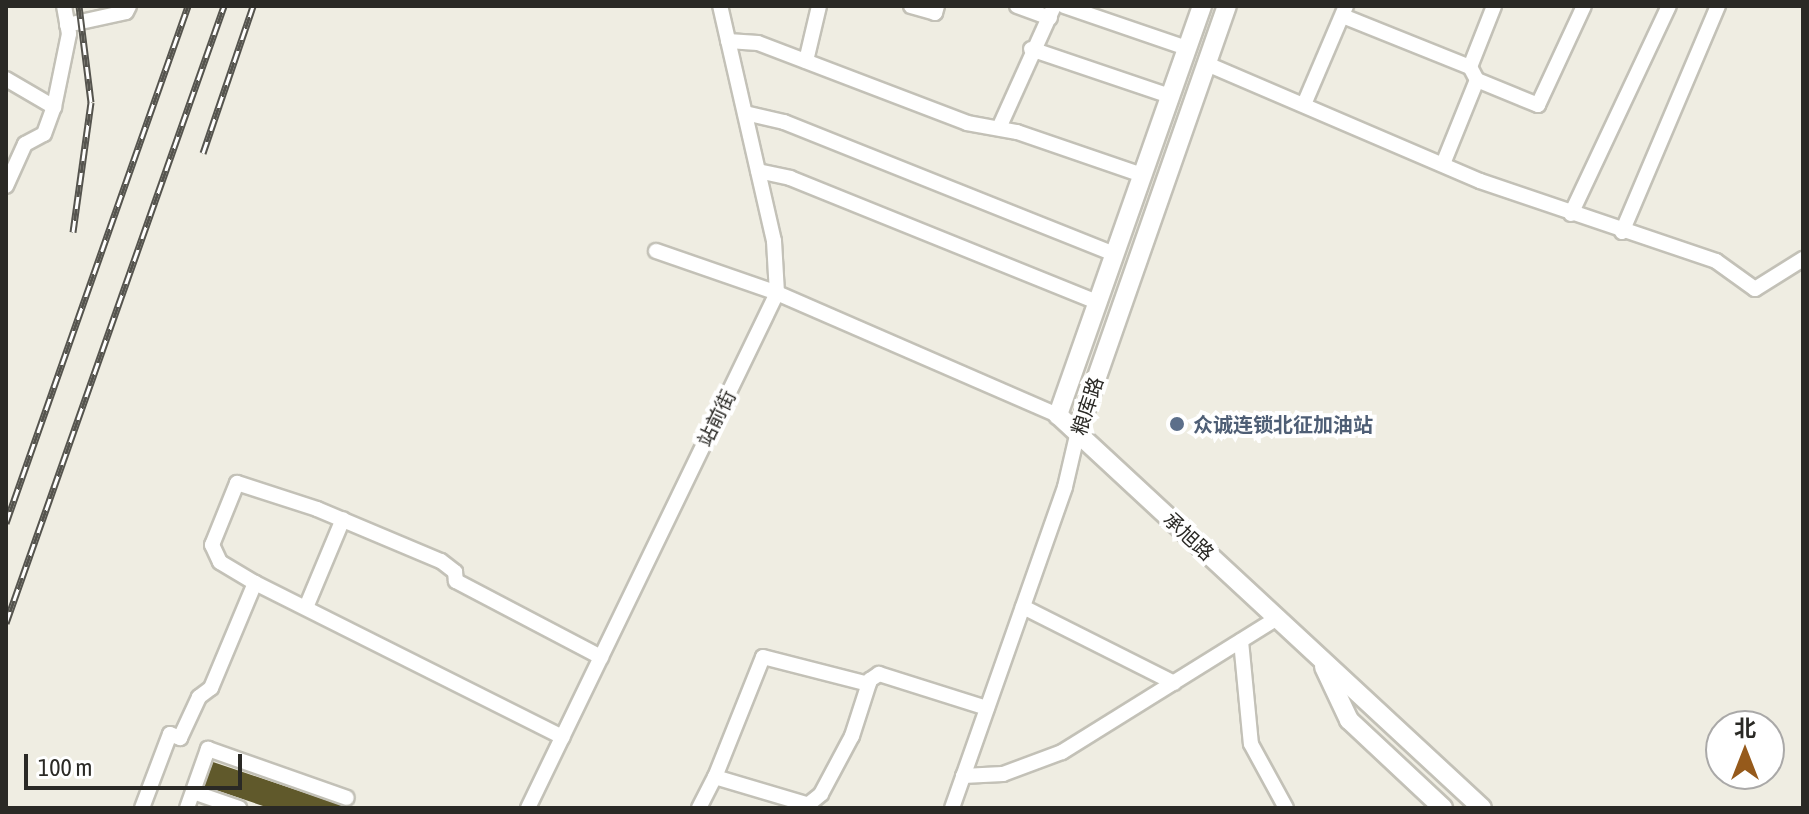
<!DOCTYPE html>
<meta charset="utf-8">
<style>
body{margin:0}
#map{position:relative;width:1809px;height:814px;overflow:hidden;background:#efede2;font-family:"Asap Condensed","Noto Sans SC",sans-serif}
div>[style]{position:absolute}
.building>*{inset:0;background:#60592b}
.roads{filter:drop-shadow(2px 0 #c3c1b7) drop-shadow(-2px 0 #c3c1b7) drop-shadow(0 2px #c3c1b7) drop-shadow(0 -2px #c3c1b7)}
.minor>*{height:14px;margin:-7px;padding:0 7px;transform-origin:7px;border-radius:7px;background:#fff}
.major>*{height:18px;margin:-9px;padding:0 9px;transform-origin:9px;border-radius:9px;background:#fff}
.rail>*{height:7px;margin-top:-3.5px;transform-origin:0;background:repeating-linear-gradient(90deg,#fff 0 12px,#55544e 0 24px);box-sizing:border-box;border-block:2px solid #55544e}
.dots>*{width:22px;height:22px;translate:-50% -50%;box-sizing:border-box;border:4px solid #fff;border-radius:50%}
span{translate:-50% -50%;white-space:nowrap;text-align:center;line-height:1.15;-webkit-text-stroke:8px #fff;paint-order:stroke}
.street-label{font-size:20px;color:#2a2925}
.service-label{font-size:20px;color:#4e5e75;font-weight:700}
.left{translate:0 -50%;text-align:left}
.frame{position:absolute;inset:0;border:8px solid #2a2925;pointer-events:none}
.north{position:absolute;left:1705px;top:710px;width:80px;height:80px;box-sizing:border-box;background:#fff;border:2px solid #aaa9a8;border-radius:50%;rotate:0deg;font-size:22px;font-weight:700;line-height:32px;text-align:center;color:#2a2925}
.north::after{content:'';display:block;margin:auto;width:28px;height:36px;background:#965a1b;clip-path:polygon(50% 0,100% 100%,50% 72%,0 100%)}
.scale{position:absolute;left:24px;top:754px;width:218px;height:36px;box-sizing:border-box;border:4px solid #2a2925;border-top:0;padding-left:10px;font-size:24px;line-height:28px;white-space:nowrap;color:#2a2925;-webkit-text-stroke:6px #fff;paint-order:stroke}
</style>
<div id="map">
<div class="building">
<i style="clip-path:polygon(213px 762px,347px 807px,347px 808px,269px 808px,204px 786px)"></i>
</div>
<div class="roads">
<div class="minor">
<i style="left:911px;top:6px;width:25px;rotate:16deg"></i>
<i style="left:935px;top:13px;width:7px;rotate:-74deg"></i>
<i style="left:1017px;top:6px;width:35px;rotate:20deg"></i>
<i style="left:1064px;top:6px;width:130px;rotate:18.9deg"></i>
<i style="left:1343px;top:16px;width:137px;rotate:21.9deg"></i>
<i style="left:67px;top:25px;width:60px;rotate:-12.4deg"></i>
<i style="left:126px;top:12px;width:7px;rotate:-63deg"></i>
<i style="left:728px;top:41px;width:30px;rotate:4deg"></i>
<i style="left:758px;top:43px;width:224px;rotate:20.9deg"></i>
<i style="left:967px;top:123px;width:51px;rotate:10.2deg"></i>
<i style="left:1017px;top:132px;width:132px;rotate:19deg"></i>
<i style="left:1031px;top:49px;width:147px;rotate:18.7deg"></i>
<i style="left:806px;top:61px;width:57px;rotate:-76.7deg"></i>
<i style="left:1207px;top:64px;width:297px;rotate:23.2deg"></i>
<i style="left:1480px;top:181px;width:249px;rotate:18.7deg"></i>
<i style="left:1716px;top:261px;width:48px;rotate:35.7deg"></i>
<i style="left:1755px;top:289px;width:57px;rotate:-32deg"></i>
<i style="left:6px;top:79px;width:56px;rotate:30.3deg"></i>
<i style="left:1477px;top:80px;width:66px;rotate:22.3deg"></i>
<i style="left:1538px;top:105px;width:109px;rotate:-65.1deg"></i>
<i style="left:1305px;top:102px;width:104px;rotate:-66.9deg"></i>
<i style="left:745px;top:113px;width:40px;rotate:13deg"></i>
<i style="left:784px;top:122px;width:355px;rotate:21.8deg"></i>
<i style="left:999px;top:128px;width:134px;rotate:-65.7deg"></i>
<i style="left:1443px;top:164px;width:91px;rotate:-68deg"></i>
<i style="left:1477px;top:80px;width:15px;rotate:-118deg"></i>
<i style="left:1470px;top:67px;width:66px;rotate:-68.5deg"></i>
<i style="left:758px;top:171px;width:33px;rotate:12deg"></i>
<i style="left:790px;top:178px;width:331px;rotate:22deg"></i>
<i style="left:6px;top:186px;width:46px;rotate:-65.7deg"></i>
<i style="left:25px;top:144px;width:21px;rotate:-28deg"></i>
<i style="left:44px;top:134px;width:29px;rotate:-70deg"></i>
<i style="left:54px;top:107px;width:75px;rotate:-78.4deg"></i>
<i style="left:69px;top:34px;width:28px;rotate:-100deg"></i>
<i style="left:1571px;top:214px;width:230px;rotate:-64.8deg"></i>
<i style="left:1622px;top:232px;width:246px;rotate:-67deg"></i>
<i style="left:656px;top:251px;width:128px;rotate:19.1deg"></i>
<i style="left:777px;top:293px;width:306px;rotate:23.5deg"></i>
<i style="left:255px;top:583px;width:41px;rotate:-149deg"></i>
<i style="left:220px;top:562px;width:19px;rotate:-115deg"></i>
<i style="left:212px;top:545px;width:67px;rotate:-68deg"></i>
<i style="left:237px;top:483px;width:84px;rotate:18deg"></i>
<i style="left:317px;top:509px;width:134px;rotate:22.8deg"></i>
<i style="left:441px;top:561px;width:18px;rotate:38deg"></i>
<i style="left:455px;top:572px;width:9px;rotate:84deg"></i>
<i style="left:456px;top:581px;width:164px;rotate:27.7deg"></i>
<i style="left:307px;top:605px;width:93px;rotate:-67.3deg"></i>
<i style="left:1023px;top:607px;width:169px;rotate:26.7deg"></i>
<i style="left:1241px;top:641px;width:103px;rotate:84.5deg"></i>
<i style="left:1251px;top:744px;width:73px;rotate:61.3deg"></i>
<i style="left:963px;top:776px;width:40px;rotate:-2.9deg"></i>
<i style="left:1003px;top:774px;width:63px;rotate:-20.4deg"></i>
<i style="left:1062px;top:752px;width:253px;rotate:-31.9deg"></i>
<i style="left:193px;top:792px;width:49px;rotate:19.2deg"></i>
<i style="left:806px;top:804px;width:95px;rotate:-163.5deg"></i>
<i style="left:715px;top:777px;width:129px;rotate:-68.2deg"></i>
<i style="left:763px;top:657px;width:109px;rotate:14.3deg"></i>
<i style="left:142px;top:808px;width:79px;rotate:-69.3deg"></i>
<i style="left:170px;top:734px;width:11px;rotate:22deg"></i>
<i style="left:180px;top:738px;width:45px;rotate:-65.1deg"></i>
<i style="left:199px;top:697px;width:15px;rotate:-37deg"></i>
<i style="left:211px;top:688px;width:114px;rotate:-67.3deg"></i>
<i style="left:255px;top:583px;width:344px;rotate:26.6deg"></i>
<i style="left:187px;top:808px;width:63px;rotate:-70.4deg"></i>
<i style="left:208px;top:749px;width:147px;rotate:19.4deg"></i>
<i style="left:528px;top:808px;width:572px;rotate:-64.2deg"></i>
<i style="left:777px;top:293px;width:52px;rotate:-93.3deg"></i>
<i style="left:774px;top:241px;width:241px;rotate:-102.9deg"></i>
<i style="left:699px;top:808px;width:35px;rotate:-63deg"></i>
<i style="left:804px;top:808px;width:22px;rotate:-39deg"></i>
<i style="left:821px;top:794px;width:66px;rotate:-61.9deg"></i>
<i style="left:852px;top:736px;width:59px;rotate:-72.2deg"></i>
<i style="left:870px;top:680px;width:11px;rotate:-34deg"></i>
<i style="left:879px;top:674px;width:113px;rotate:17.5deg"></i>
<i style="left:952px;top:808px;width:340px;rotate:-70.6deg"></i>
<i style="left:1065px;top:487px;width:57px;rotate:-76.9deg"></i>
</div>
<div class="major">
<i style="left:1202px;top:6px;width:434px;rotate:109.4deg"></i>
<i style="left:1058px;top:415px;width:578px;rotate:42.83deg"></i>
<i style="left:1078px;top:431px;width:450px;rotate:-70.7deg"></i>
<i style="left:1324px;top:667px;width:59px;rotate:64.7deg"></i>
<i style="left:1349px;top:720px;width:129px;rotate:43.1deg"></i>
</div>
</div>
<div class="rail">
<i style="left:203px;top:153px;width:155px;rotate:-71.2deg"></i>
<i style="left:73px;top:232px;width:131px;rotate:-82.1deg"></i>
<i style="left:91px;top:102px;width:97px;rotate:-97.1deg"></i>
<i style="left:6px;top:523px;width:548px;rotate:-70.61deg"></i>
<i style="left:6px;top:623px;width:654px;rotate:-70.54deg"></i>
</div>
<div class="dots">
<i style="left:1177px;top:424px;background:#5c6f8a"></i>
</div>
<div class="street-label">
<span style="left:1087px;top:406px;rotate:-72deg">粮库路</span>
<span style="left:716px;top:418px;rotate:-64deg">站前街</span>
<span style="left:1189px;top:536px;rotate:43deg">承旭路</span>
</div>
<div class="service-label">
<span class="left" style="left:1193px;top:424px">众诚连锁北征加油站</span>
</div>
<div class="frame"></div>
<div class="north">北</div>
<div class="scale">100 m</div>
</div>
